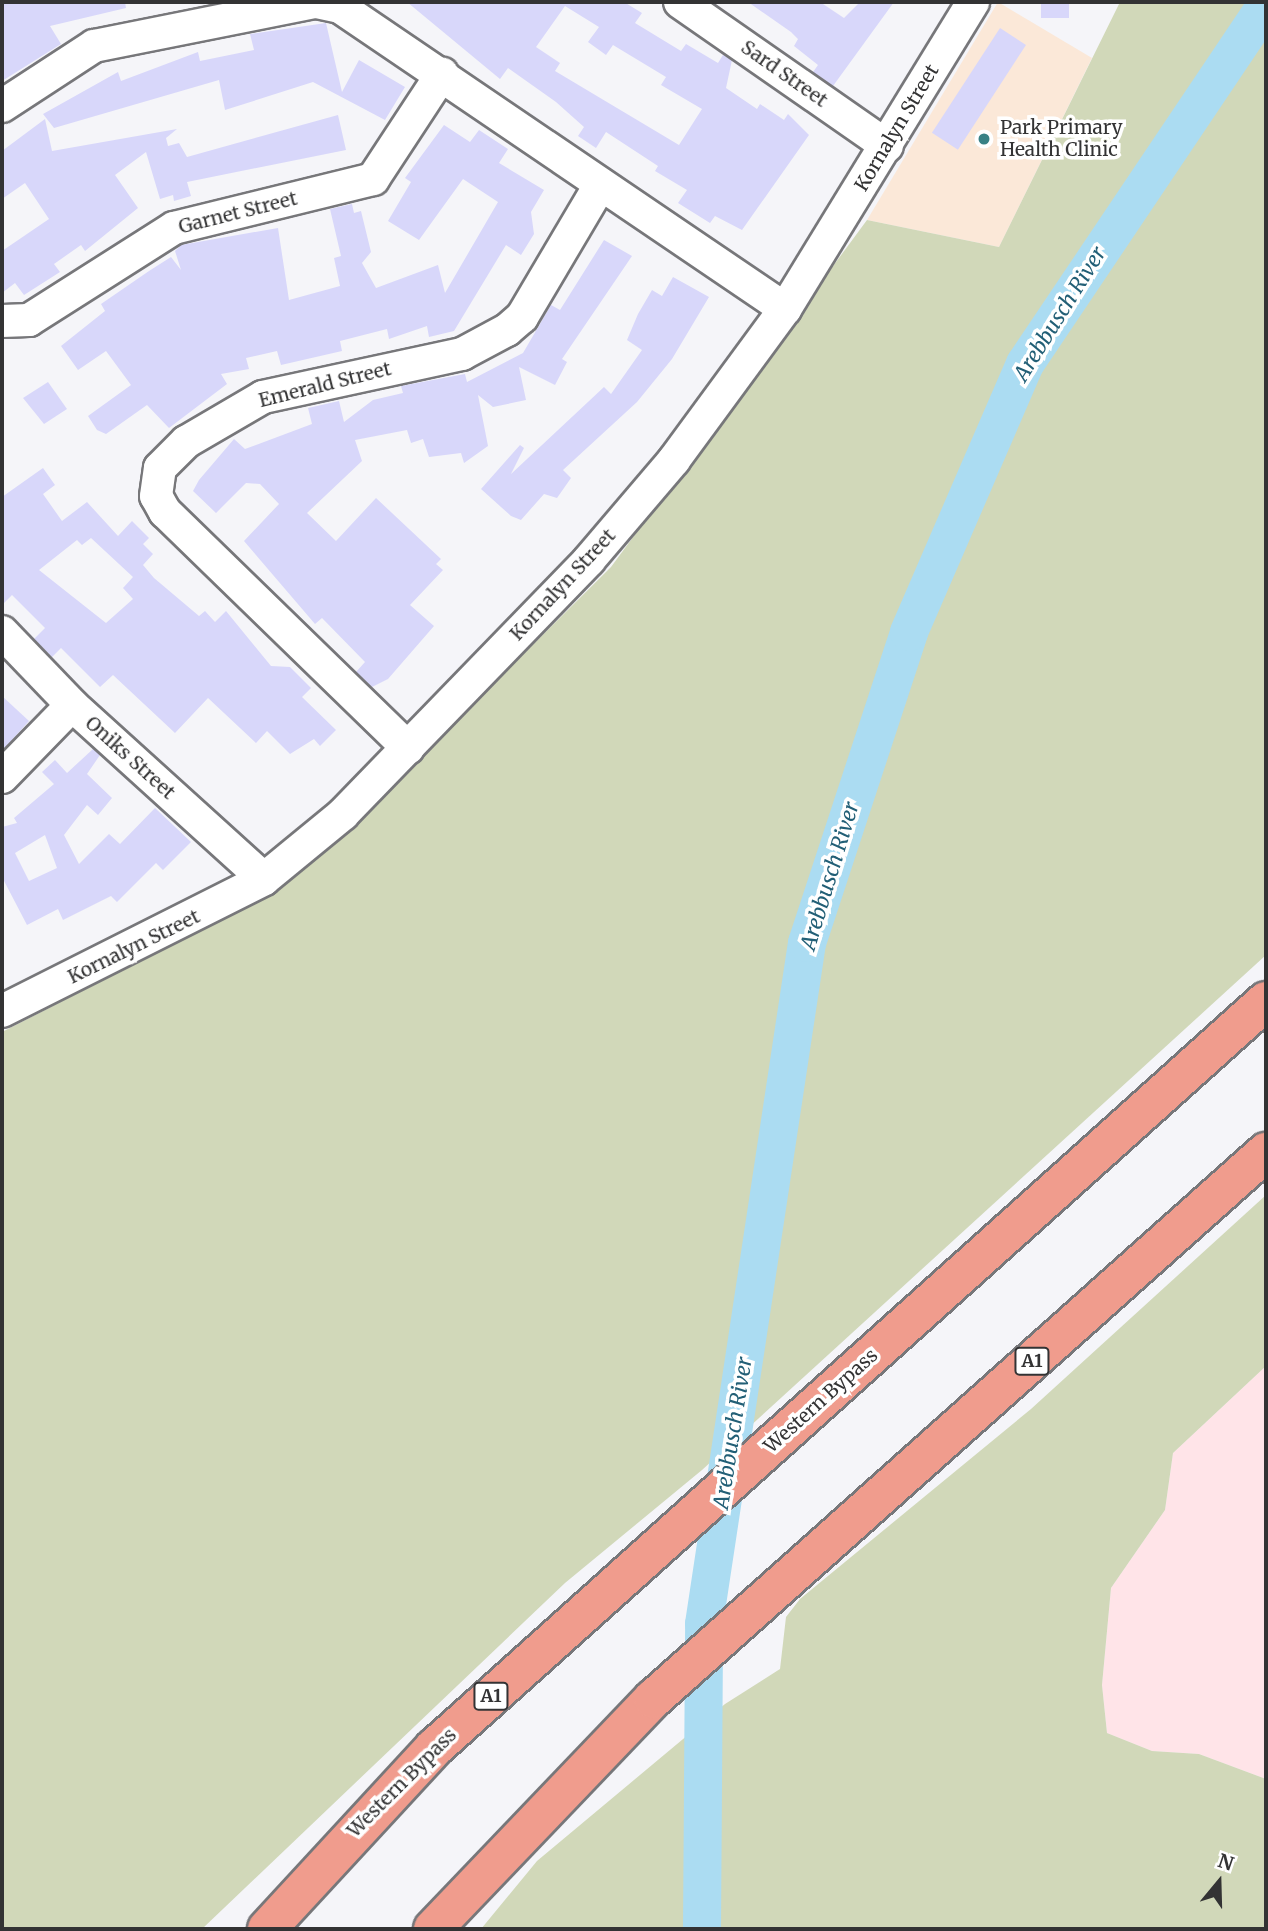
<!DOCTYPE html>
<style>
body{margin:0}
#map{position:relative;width:1268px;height:1931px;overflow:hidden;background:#f5f5f9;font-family:Merriweather,serif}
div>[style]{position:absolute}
.education>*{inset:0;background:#ffe4e8}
.medical>*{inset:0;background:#fbe8d8}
.green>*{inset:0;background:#d1d8b9}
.river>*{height:38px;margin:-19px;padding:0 19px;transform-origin:19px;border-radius:19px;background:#abdcf2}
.building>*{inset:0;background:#d8d7fa;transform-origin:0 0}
.roads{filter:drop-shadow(2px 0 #77777a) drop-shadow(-2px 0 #77777a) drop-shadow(0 2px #77777a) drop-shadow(0 -2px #77777a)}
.minor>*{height:32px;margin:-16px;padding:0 16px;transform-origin:16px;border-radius:16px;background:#fff}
.highway>*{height:38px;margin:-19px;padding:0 19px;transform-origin:19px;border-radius:19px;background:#f09c8d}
.dots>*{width:19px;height:19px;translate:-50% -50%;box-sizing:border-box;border:4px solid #fff;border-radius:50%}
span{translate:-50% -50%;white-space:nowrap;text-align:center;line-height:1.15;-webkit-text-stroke:7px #fff;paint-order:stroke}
.shield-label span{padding:2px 5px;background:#fff;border:2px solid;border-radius:5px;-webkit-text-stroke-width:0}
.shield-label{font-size:18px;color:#333334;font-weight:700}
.street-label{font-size:19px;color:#333334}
.poi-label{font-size:19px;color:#333334}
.left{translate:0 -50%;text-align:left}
.water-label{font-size:21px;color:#225f76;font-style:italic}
.frame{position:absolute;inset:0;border:4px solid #333334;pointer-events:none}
.north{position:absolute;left:1184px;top:1847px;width:70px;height:70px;-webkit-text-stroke:5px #fff;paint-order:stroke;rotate:19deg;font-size:19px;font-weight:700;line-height:28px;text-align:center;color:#333334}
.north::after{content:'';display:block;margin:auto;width:24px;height:32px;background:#333334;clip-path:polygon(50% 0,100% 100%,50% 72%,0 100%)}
</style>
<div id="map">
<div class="education">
<i style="clip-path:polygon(1266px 1366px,1266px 1779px,1199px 1754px,1152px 1751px,1107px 1733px,1102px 1685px,1111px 1588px,1165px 1510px,1173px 1453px)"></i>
</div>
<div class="medical">
<i style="clip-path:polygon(998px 2px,1092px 58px,999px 247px,867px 220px)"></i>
</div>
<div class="green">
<i style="clip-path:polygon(1120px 2px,1266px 2px,1266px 955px,702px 1470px,565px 1583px,202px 1929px,2px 1929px,2px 1032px,260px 900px,343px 834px,611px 567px,867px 220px,999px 247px)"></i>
<i style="clip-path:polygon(1266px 1195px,1266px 1366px,1173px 1453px,1165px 1510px,1111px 1588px,1102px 1685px,1107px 1733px,1152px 1751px,1199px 1754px,1266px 1779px,1266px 1929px,481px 1929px,537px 1861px,725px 1704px,780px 1669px,786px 1617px,800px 1599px,1031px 1409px)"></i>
</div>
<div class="river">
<i style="left:702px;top:1929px;width:305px;rotate:-89.6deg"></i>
<i style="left:704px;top:1624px;width:689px;rotate:-81.4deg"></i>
<i style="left:807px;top:943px;width:327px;rotate:-71.8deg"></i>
<i style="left:909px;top:632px;width:292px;rotate:-66.6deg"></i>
<i style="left:1025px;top:364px;width:432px;rotate:-56.1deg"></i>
</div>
<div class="building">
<i style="clip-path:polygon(2px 2px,125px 2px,126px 8px,50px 26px,61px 44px,2px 81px)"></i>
<i style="clip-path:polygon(evenodd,407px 2px,624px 2px,642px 13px,635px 23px,681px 51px,686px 44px,718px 63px,723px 55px,732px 60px,726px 88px,757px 109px,760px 104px,784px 120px,788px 114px,809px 135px,742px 230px,715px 216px,710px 223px,678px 203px,687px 190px,655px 171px,658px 166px,606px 132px,596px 148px,578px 136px,584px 127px,556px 102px,508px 68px,500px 79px,407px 2px,565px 6px,599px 27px,588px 42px,606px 55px,613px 45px,666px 77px,661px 85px,702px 109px,679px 145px,555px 71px,560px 63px,536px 47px,565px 6px)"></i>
<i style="clip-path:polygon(748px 2px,820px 2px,844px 18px,860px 2px,894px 2px,833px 86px,813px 72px,818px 65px,794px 46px,798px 39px,791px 32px)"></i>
<i style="left:1041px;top:2px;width:28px;height:16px"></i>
<i style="clip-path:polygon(326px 23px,342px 92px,359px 60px,405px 87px,385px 120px,313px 82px,225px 110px,219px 80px,54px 128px,43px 114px,118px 72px,121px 81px,198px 52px,200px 61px,254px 50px,250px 34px)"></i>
<i style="left:1000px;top:28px;width:31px;height:125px;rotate:33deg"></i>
<i style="clip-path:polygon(338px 115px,346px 150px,187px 182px,191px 196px,174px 201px,173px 195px,160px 199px,146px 152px,115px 175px,138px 208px,85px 251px,81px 245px,54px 264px,60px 272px,24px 295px,15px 283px,2px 293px,2px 251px,49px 219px,25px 183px,2px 199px,2px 151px,45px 119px,52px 151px,177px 129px,166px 138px,168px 146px,179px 143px,187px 157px)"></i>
<i style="clip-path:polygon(444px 125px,470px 142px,479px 130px,508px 149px,499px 163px,544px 190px,531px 212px,534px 234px,521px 255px,506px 245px,454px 331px,429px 337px,427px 326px,389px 339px,387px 329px,340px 341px,342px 351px,281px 365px,277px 351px,246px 358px,249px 369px,221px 374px,227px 384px,169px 428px,147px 405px,106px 434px,97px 430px,88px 416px,131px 385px,106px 351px,78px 370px,61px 346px,105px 311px,101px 304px,149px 271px,171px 257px,181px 270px,175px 251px,181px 245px,278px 228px,289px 300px,340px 286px,334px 258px,341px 256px,330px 209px,352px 204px,354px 213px,361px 211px,371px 252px,362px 263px,376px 288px,438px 265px,445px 293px,498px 202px,463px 179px,419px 240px,388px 221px,411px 182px,405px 178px)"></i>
<i style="clip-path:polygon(604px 240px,632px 256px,562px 359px,567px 362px,555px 385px,519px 367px,526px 400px,493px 407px,478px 395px,488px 446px,464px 463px,461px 453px,429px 457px,423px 439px,411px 443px,407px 430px,355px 440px,362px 461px,307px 513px,336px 541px,376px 498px,441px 559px,436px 564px,443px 570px,410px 605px,434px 626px,388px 679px,372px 687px,356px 672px,365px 662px,322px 618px,315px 624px,244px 541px,279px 504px,260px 484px,246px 483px,216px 513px,193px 491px,199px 480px,234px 439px,245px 449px,312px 424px,308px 408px,339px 401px,344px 422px,373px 400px,403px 393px,401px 386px,465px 374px,467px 382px,523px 353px,551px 305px,560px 310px)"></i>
<i style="clip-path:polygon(673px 277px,709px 297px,672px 359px,637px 402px,563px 470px,571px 478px,557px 498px,544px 494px,521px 520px,511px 516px,481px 489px,520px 445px,524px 448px,511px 474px,604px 387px,611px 394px,642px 350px,627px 340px,638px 314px,652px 290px,662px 296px)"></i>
<i style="clip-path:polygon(48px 382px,67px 409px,44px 424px,23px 398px)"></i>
<i style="clip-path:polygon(evenodd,43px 468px,55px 485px,43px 494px,62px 521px,87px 502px,118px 536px,132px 521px,149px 538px,143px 544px,153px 554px,143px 565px,154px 578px,199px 616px,205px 611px,215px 622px,226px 611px,271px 666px,290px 667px,311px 688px,302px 697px,336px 730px,320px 746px,314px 739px,290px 754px,267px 731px,256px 743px,208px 698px,175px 733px,113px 675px,100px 687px,61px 648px,52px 657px,34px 639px,45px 628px,12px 595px,2px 605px,2px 497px,43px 468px,91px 538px,133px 577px,123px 588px,133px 599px,106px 623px,39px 570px,77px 540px,82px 545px,91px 538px)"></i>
<i style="clip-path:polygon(2px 696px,29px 721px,2px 751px)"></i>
<i style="clip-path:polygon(evenodd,93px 749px,100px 755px,87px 774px,112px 798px,98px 815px,87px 805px,64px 835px,79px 864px,109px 834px,120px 844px,155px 808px,191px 842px,163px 870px,156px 863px,117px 902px,111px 896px,63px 920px,58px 909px,27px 925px,2px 877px,2px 827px,17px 823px,14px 818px,54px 784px,42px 772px,55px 760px,67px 773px,93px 749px,45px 835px,57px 868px,29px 881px,15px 853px,45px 835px)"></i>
</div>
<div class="roads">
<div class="minor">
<i style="left:317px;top:2px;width:24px;rotate:12deg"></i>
<i style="left:340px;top:7px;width:538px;rotate:34.16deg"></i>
<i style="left:680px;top:2px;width:252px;rotate:34.8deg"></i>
<i style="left:2px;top:106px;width:110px;rotate:-33.1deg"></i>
<i style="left:94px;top:46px;width:224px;rotate:-11.3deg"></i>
<i style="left:2px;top:321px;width:27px;rotate:-2deg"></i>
<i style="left:29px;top:320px;width:172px;rotate:-32.4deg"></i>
<i style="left:174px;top:228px;width:205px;rotate:-13.8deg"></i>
<i style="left:373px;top:179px;width:126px;rotate:-56.7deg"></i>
<i style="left:2px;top:632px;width:101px;rotate:46.2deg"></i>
<i style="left:72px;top:705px;width:259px;rotate:42.2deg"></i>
<i style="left:408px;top:748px;width:339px;rotate:-135.8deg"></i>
<i style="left:165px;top:512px;width:18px;rotate:-119deg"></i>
<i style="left:156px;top:496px;width:28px;rotate:-82deg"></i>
<i style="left:160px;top:468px;width:37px;rotate:-45deg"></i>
<i style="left:186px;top:442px;width:89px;rotate:-30.3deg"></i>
<i style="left:263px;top:397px;width:204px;rotate:-12.2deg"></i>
<i style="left:462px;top:354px;width:51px;rotate:-28.1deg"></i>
<i style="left:507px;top:330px;width:20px;rotate:-41deg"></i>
<i style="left:522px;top:317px;width:153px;rotate:-59.4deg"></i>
<i style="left:2px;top:777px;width:100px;rotate:-45.8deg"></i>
<i style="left:2px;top:1011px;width:293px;rotate:-26.7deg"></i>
<i style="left:264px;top:879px;width:102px;rotate:-39.4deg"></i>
<i style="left:343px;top:814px;width:354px;rotate:-45.9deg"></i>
<i style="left:589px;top:560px;width:131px;rotate:-49.6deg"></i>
<i style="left:674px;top:460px;width:187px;rotate:-53.7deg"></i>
<i style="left:785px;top:309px;width:360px;rotate:-58.5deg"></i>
</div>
<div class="highway">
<i style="left:267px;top:1929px;width:246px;rotate:-47.3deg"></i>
<i style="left:434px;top:1748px;width:1118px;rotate:-41.92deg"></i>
<i style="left:433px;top:1929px;width:318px;rotate:-46.3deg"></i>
<i style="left:653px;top:1699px;width:822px;rotate:-41.74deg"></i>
</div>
</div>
<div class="dots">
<i style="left:984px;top:139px;background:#388185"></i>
</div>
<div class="shield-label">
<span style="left:1032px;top:1361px">A1</span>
<span style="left:491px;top:1696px">A1</span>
</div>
<div class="street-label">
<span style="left:784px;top:74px;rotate:35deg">Sard Street</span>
<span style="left:897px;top:128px;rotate:-59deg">Kornalyn Street</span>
<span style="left:238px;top:213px;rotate:-14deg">Garnet Street</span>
<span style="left:325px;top:385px;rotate:-14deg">Emerald Street</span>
<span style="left:563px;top:585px;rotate:-47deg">Kornalyn Street</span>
<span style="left:130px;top:758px;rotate:42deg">Oniks Street</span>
<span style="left:134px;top:947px;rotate:-26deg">Kornalyn Street</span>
<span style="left:821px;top:1401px;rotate:-42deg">Western Bypass</span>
<span style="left:402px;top:1783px;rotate:-45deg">Western Bypass</span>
</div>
<div class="poi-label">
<span class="left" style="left:1000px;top:139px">Park Primary<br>Health Clinic</span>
</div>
<div class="water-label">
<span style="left:1060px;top:314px;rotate:-58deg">Arebbusch River</span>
<span style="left:830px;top:876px;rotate:-73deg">Arebbusch River</span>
<span style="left:733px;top:1433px;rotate:-81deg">Arebbusch River</span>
</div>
<div class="frame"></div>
<div class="north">N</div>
</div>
